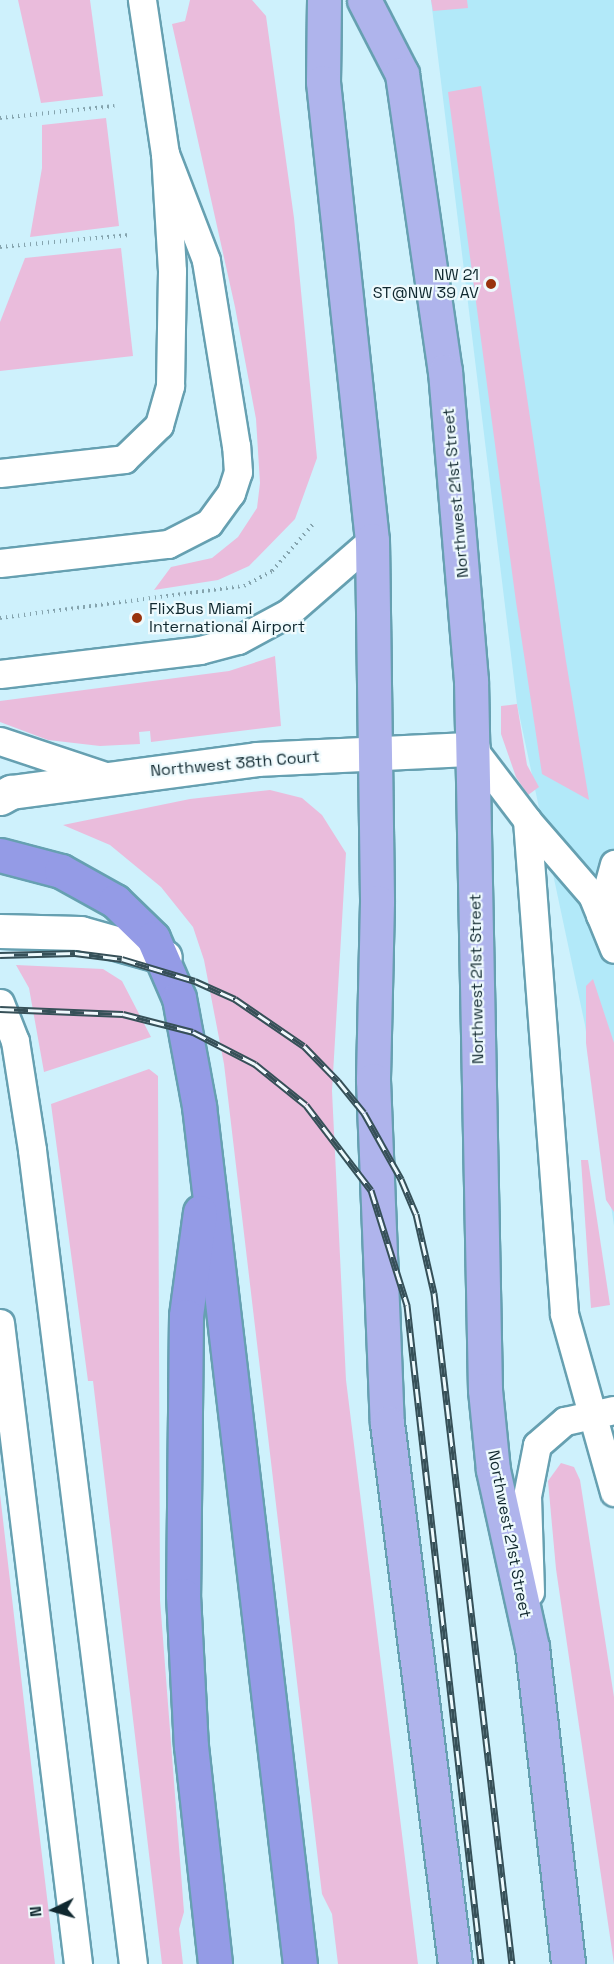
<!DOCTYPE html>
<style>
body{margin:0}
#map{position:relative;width:614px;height:1964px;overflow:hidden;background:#cef1fc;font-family:"Space Grotesk",sans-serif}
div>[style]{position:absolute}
.built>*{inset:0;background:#b2e9f9}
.green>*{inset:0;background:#eabcdc}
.path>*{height:4px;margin-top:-2px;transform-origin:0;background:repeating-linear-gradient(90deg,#85a4ae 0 1.5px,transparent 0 6px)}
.roads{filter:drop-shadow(2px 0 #66a0b1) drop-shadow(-2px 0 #66a0b1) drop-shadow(0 2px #66a0b1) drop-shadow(0 -2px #66a0b1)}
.service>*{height:27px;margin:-13.5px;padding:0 13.5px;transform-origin:13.5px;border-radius:13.5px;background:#fff}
.minor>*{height:33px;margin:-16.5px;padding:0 16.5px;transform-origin:16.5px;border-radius:16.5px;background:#fff}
.tertiary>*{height:33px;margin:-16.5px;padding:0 16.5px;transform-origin:16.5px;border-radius:16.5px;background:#fff}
.primary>*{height:33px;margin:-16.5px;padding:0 16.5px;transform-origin:16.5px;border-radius:16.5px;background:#afb4ec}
.trunk>*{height:33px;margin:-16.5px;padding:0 16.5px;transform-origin:16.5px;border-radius:16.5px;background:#949be6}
.rail>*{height:7px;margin-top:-3.5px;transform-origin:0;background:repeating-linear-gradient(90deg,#eefafd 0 14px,#365058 0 28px);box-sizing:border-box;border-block:2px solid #365058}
.dots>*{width:16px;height:16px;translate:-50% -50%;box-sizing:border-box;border:3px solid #eefafd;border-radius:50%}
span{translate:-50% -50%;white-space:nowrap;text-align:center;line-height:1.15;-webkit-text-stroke:4.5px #eefafd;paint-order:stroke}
.poi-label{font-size:16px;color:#10282f}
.right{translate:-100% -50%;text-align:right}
.left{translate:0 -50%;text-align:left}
.street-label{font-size:16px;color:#10282f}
.north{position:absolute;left:24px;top:1880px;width:60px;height:60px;-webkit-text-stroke:4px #eefafd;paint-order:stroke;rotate:265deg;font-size:16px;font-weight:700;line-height:24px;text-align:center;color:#10282f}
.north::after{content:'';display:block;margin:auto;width:21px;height:27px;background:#10282f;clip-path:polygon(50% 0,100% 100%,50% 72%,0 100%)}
</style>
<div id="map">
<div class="built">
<i style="clip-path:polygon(431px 0,614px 0,614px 1226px,585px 1025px,517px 704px)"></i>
</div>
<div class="green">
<i style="clip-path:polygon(18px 0,90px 0,103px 96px,41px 103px)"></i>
<i style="clip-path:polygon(190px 0,252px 0,266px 16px,294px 218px,317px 458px,295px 519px,249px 566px,218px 580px,154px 590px,171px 567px,212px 558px,238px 537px,257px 508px,260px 483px,256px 419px,235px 307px,172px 24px,185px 21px)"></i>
<i style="clip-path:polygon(431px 0,467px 0,468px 8px,433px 11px)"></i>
<i style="clip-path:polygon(481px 86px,566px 661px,589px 800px,542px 774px,516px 602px,448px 92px)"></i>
<i style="clip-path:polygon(106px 118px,119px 226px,30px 237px,42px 168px,42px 125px)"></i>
<i style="clip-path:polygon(121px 248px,133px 356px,0 371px,0 322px,25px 258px)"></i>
<i style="clip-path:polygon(275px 656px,281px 726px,151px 742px,150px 731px,139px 732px,140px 744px,100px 746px,48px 740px,0 722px,0 701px,229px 671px)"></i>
<i style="clip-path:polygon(517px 704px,527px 765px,539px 787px,528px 795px,516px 777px,501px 734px,501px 706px)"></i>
<i style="clip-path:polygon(270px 790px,302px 798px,322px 815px,346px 853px,332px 1091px,346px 1380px,418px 1964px,338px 1964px,332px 1914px,322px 1894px,224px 1064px,204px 960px,193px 927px,161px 887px,110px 845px,63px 825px,190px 799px)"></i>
<i style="clip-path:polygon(16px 965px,103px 969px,122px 981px,151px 1037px,44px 1072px,29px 988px)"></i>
<i style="clip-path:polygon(593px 979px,614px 1043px,614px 1212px,606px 1200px,586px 1043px,586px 986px)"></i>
<i style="clip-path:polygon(149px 1069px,158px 1076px,160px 1600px,184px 1912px,179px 1929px,183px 1964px,162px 1964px,93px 1381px,88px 1381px,51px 1104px)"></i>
<i style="clip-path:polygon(581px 1160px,588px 1160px,610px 1305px,591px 1308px)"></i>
<i style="clip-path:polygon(561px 1463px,574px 1467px,580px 1480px,614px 1697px,614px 1964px,556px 1569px,548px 1481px)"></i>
<i style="clip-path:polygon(0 1494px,34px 1789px,55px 1964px,0 1964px)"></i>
</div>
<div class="path">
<i style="left:0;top:118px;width:115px;rotate:-6deg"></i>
<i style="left:0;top:247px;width:130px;rotate:-5.3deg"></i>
<i style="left:0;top:618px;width:246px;rotate:-7.5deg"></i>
<i style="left:244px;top:586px;width:32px;rotate:-28deg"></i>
<i style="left:272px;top:571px;width:64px;rotate:-48.8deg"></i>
</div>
<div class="roads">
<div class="service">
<i style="left:0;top:473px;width:125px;rotate:-6.4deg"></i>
<i style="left:124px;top:459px;width:49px;rotate:-44.2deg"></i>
<i style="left:159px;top:425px;width:41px;rotate:-74.2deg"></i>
<i style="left:170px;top:386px;width:115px;rotate:-89deg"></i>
<i style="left:172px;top:271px;width:117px;rotate:-93.4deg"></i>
<i style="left:165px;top:154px;width:156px;rotate:-98.5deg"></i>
<i style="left:0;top:563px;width:169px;rotate:-6.5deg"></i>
<i style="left:168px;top:544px;width:46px;rotate:-27.1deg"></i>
<i style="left:209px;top:523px;width:37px;rotate:-54deg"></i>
<i style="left:231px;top:493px;width:22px;rotate:-72deg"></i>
<i style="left:238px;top:472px;width:26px;rotate:-94deg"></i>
<i style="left:236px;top:446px;width:188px;rotate:-99.2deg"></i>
<i style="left:206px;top:260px;width:114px;rotate:-111.1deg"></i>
<i style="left:0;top:674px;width:201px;rotate:-6.8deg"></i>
<i style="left:200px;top:650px;width:39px;rotate:-15deg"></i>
<i style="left:238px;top:640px;width:57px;rotate:-28.4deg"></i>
<i style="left:288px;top:613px;width:111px;rotate:-41deg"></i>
<i style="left:0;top:741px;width:114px;rotate:18.4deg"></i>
<i style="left:473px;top:749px;width:89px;rotate:52.7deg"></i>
<i style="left:527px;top:820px;width:495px;rotate:85.7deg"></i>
<i style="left:564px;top:1314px;width:185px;rotate:74.3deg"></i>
<i style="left:527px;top:820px;width:99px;rotate:49.1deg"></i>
<i style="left:592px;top:895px;width:58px;rotate:67.8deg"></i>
<i style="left:600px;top:915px;width:53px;rotate:-74.6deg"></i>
<i style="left:0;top:1003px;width:41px;rotate:68.5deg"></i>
<i style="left:15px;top:1041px;width:110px;rotate:81.1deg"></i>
<i style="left:32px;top:1150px;width:820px;rotate:82.93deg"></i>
<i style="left:0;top:1323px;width:646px;rotate:83.06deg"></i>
<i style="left:530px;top:1592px;width:96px;rotate:-91.8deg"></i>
<i style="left:527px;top:1496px;width:52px;rotate:-78.9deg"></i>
<i style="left:537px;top:1445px;width:37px;rotate:-41deg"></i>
<i style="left:565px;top:1421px;width:50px;rotate:-12.7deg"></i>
</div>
<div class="minor">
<i style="left:0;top:798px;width:13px;rotate:-29deg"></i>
<i style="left:11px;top:792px;width:248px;rotate:-7.6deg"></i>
<i style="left:257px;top:759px;width:216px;rotate:-2.7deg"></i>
</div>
<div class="tertiary">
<i style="left:0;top:931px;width:80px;rotate:1.4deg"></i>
<i style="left:80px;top:933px;width:88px;rotate:15.8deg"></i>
</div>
<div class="primary">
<i style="left:324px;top:0;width:82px;rotate:90.7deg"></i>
<i style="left:323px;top:82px;width:461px;rotate:83.9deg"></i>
<i style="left:372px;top:540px;width:362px;rotate:89.2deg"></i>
<i style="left:377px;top:902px;width:178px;rotate:91.3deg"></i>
<i style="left:373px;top:1080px;width:343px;rotate:87.7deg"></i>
<i style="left:387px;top:1423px;width:545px;rotate:82.84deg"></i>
<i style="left:364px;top:0;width:83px;rotate:62.8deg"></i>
<i style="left:402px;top:74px;width:300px;rotate:81.8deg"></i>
<i style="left:445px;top:371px;width:310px;rotate:85.2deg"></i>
<i style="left:471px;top:680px;width:710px;rotate:88.87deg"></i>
<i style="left:485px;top:1390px;width:80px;rotate:84.3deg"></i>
<i style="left:493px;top:1470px;width:181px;rotate:77.6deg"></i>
<i style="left:532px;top:1647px;width:319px;rotate:83.5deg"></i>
</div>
<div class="trunk">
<i style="left:0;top:855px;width:63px;rotate:14.7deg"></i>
<i style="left:61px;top:871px;width:62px;rotate:29.1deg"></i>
<i style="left:115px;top:901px;width:53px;rotate:44.2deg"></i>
<i style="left:153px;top:938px;width:65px;rotate:66.6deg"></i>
<i style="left:179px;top:998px;width:110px;rotate:79.5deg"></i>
<i style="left:199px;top:1106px;width:864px;rotate:83.29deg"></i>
<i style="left:200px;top:1212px;width:105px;rotate:97.7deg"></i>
<i style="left:186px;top:1316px;width:279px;rotate:90.6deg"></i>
<i style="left:183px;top:1595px;width:151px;rotate:87deg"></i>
<i style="left:191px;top:1746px;width:219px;rotate:83.7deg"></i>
</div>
</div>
<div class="rail">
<i style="left:0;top:955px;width:75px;rotate:-1.5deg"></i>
<i style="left:75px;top:953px;width:47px;rotate:7.3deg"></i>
<i style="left:122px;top:959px;width:76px;rotate:16.8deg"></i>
<i style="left:195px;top:981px;width:44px;rotate:24.2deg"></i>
<i style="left:235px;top:999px;width:83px;rotate:34.3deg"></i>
<i style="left:304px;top:1046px;width:49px;rotate:45.8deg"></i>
<i style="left:338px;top:1081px;width:41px;rotate:50.9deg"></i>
<i style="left:364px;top:1113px;width:76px;rotate:60.7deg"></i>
<i style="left:401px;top:1179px;width:38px;rotate:67deg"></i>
<i style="left:416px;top:1214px;width:81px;rotate:77.2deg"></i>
<i style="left:434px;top:1293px;width:676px;rotate:83.37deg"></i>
<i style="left:0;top:1009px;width:123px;rotate:2.3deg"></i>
<i style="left:123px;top:1014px;width:72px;rotate:14.4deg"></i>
<i style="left:193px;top:1032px;width:70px;rotate:27.3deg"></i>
<i style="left:255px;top:1064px;width:65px;rotate:38.8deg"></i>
<i style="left:306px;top:1105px;width:107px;rotate:52.6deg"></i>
<i style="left:371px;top:1190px;width:121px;rotate:72.6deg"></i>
<i style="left:407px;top:1305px;width:663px;rotate:83.59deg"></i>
</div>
<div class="dots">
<i style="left:491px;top:284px;background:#99330d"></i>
<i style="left:137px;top:618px;background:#99330d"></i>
</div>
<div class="poi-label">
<span class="right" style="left:479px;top:284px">NW 21<br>ST@NW 39 AV</span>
<span class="left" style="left:149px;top:618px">FlixBus Miami<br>International Airport</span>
</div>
<div class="street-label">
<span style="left:456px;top:493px;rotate:-95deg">Northwest 21st Street</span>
<span style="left:235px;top:764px;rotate:-5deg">Northwest 38th Court</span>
<span style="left:477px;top:979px;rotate:-91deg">Northwest 21st Street</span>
<span style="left:509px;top:1534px;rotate:79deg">Northwest 21st Street</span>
</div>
<div class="north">N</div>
</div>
